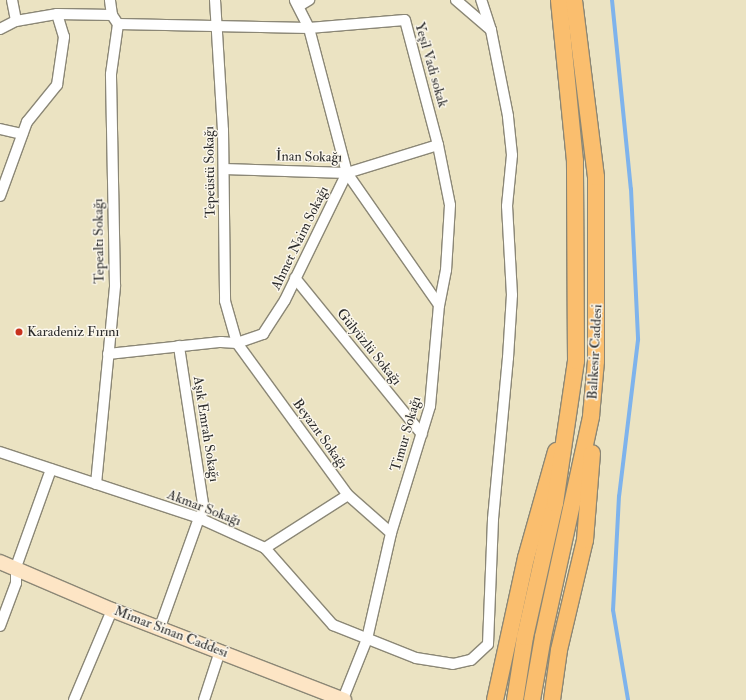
<!DOCTYPE html>
<meta charset="utf-8">
<style>
body{margin:0}
#map{position:relative;width:746px;height:700px;overflow:hidden;background:#ebe3c2;font-family:"IM FELL Double Pica",serif}
div>[style]{position:absolute}
.stream>*{height:4px;margin:-2px;padding:0 2px;transform-origin:2px;border-radius:2px;background:#7eb3ec}
.roads{filter:drop-shadow(1px 0 #8b8776) drop-shadow(-1px 0 #8b8776) drop-shadow(0 1px #8b8776) drop-shadow(0 -1px #8b8776)}
.minor>*{height:10px;margin:-5px;padding:0 5px;transform-origin:5px;border-radius:5px;background:#fff}
.secondary>*{height:14px;margin:-7px;padding:0 7px;transform-origin:7px;border-radius:7px;background:#fde5c5}
.primary>*{height:16px;margin:-8px;padding:0 8px;transform-origin:8px;border-radius:8px;background:#fabe6e}
.dots>*{width:11px;height:11px;translate:-50% -50%;box-sizing:border-box;border:2px solid #fbf7ec;border-radius:50%}
span{translate:-50% -50%;white-space:nowrap;text-align:center;line-height:1.15;-webkit-text-stroke:3px #fbf7ec;paint-order:stroke}
.street-label{font-size:14px;color:#2b2b2b}
.poi-label{font-size:14px;color:#2b2b2b}
.left{translate:0 -50%;text-align:left}
</style>
<div id="map">
<div class="stream">
<i style="left:612px;top:0;width:190px;rotate:84.3deg"></i>
<i style="left:631px;top:189px;width:151px;rotate:87.3deg"></i>
<i style="left:638px;top:340px;width:157px;rotate:96.9deg"></i>
<i style="left:619px;top:496px;width:114px;rotate:93deg"></i>
<i style="left:613px;top:610px;width:91px;rotate:80.5deg"></i>
</div>
<div class="roads">
<div class="minor">
<i style="left:12px;top:0;width:21px;rotate:79deg"></i>
<i style="left:215px;top:0;width:130px;rotate:86.5deg"></i>
<i style="left:223px;top:130px;width:171px;rotate:89.3deg"></i>
<i style="left:225px;top:301px;width:44px;rotate:74.1deg"></i>
<i style="left:237px;top:343px;width:188px;rotate:53.9deg"></i>
<i style="left:348px;top:495px;width:57px;rotate:41.5deg"></i>
<i style="left:456px;top:0;width:46px;rotate:40.6deg"></i>
<i style="left:299px;top:6px;width:12px;rotate:-31deg"></i>
<i style="left:118px;top:24px;width:191px;rotate:1.2deg"></i>
<i style="left:309px;top:28px;width:96px;rotate:-4.8deg"></i>
<i style="left:405px;top:20px;width:129px;rotate:75.2deg"></i>
<i style="left:438px;top:145px;width:61px;rotate:78.7deg"></i>
<i style="left:450px;top:205px;width:65px;rotate:93.5deg"></i>
<i style="left:446px;top:270px;width:36px;rotate:101deg"></i>
<i style="left:0;top:29px;width:18px;rotate:-27deg"></i>
<i style="left:16px;top:21px;width:42px;rotate:-9.7deg"></i>
<i style="left:57px;top:14px;width:55px;rotate:1deg"></i>
<i style="left:0;top:129px;width:23px;rotate:13deg"></i>
<i style="left:224px;top:169px;width:123px;rotate:1.9deg"></i>
<i style="left:347px;top:173px;width:95px;rotate:-17.1deg"></i>
<i style="left:0;top:196px;width:79px;rotate:-70deg"></i>
<i style="left:27px;top:122px;width:48px;rotate:-51deg"></i>
<i style="left:57px;top:85px;width:49px;rotate:-81.7deg"></i>
<i style="left:64px;top:37px;width:24px;rotate:-107deg"></i>
<i style="left:295px;top:278px;width:201px;rotate:50.9deg"></i>
<i style="left:108px;top:354px;width:114px;rotate:-6.1deg"></i>
<i style="left:221px;top:342px;width:16px;rotate:4deg"></i>
<i style="left:237px;top:343px;width:28px;rotate:-19deg"></i>
<i style="left:263px;top:334px;width:40px;rotate:-57.1deg"></i>
<i style="left:285px;top:300px;width:141px;rotate:-64deg"></i>
<i style="left:347px;top:173px;width:150px;rotate:-104.7deg"></i>
<i style="left:309px;top:28px;width:31px;rotate:-117deg"></i>
<i style="left:0;top:452px;width:210px;rotate:18.3deg"></i>
<i style="left:199px;top:518px;width:72px;rotate:24.4deg"></i>
<i style="left:265px;top:548px;width:103px;rotate:48.6deg"></i>
<i style="left:333px;top:625px;width:89px;rotate:21.7deg"></i>
<i style="left:416px;top:658px;width:37px;rotate:9deg"></i>
<i style="left:453px;top:664px;width:18px;rotate:-13deg"></i>
<i style="left:471px;top:660px;width:23px;rotate:-43deg"></i>
<i style="left:488px;top:644px;width:125px;rotate:-87.7deg"></i>
<i style="left:493px;top:519px;width:162px;rotate:-84.7deg"></i>
<i style="left:508px;top:358px;width:63px;rotate:-86.4deg"></i>
<i style="left:512px;top:295px;width:89px;rotate:-93.2deg"></i>
<i style="left:507px;top:206px;width:51px;rotate:-84.4deg"></i>
<i style="left:512px;top:155px;width:39px;rotate:-96deg"></i>
<i style="left:508px;top:116px;width:88px;rotate:-101.2deg"></i>
<i style="left:491px;top:30px;width:32px;rotate:-108deg"></i>
<i style="left:96px;top:484px;width:200px;rotate:-84.5deg"></i>
<i style="left:115px;top:285px;width:211px;rotate:-91.1deg"></i>
<i style="left:111px;top:74px;width:50px;rotate:-82deg"></i>
<i style="left:118px;top:24px;width:11px;rotate:-124deg"></i>
<i style="left:112px;top:15px;width:15px;rotate:-98deg"></i>
<i style="left:265px;top:548px;width:98px;rotate:-32.6deg"></i>
<i style="left:0;top:626px;width:46px;rotate:-69.6deg"></i>
<i style="left:16px;top:583px;width:16px;rotate:-90deg"></i>
<i style="left:16px;top:567px;width:104px;rotate:-70.3deg"></i>
<i style="left:160px;top:627px;width:116px;rotate:-70.3deg"></i>
<i style="left:199px;top:518px;width:9px;rotate:-58deg"></i>
<i style="left:204px;top:510px;width:166px;rotate:-98.7deg"></i>
<i style="left:343px;top:699px;width:65px;rotate:-68.2deg"></i>
<i style="left:367px;top:639px;width:109px;rotate:-77.2deg"></i>
<i style="left:391px;top:533px;width:133px;rotate:-72.9deg"></i>
<i style="left:430px;top:406px;width:101px;rotate:-84.9deg"></i>
<i style="left:439px;top:305px;width:161px;rotate:-124.9deg"></i>
<i style="left:74px;top:700px;width:98px;rotate:-67.1deg"></i>
<i style="left:204px;top:700px;width:52px;rotate:-71.9deg"></i>
</div>
<div class="secondary">
<i style="left:0;top:562px;width:122px;rotate:23.2deg"></i>
<i style="left:112px;top:610px;width:249px;rotate:21.2deg"></i>
</div>
<div class="primary">
<i style="left:495px;top:700px;width:145px;rotate:-77.7deg"></i>
<i style="left:526px;top:558px;width:111px;rotate:-74.3deg"></i>
<i style="left:515px;top:700px;width:64px;rotate:-81deg"></i>
<i style="left:525px;top:637px;width:137px;rotate:-77.4deg"></i>
<i style="left:555px;top:503px;width:144px;rotate:-81.6deg"></i>
<i style="left:576px;top:361px;width:200px;rotate:-90.3deg"></i>
<i style="left:575px;top:161px;width:162px;rotate:-95.7deg"></i>
<i style="left:532px;top:700px;width:64px;rotate:-80.1deg"></i>
<i style="left:543px;top:637px;width:226px;rotate:-77.7deg"></i>
<i style="left:591px;top:416px;width:55px;rotate:-84.8deg"></i>
<i style="left:596px;top:361px;width:184px;rotate:-90deg"></i>
<i style="left:596px;top:177px;width:178px;rotate:-97.1deg"></i>
<i style="left:552px;top:700px;width:50px;rotate:-82deg"></i>
<i style="left:559px;top:650px;width:113px;rotate:-76.7deg"></i>
<i style="left:585px;top:540px;width:87px;rotate:-85.4deg"></i>
</div>
</div>
<div class="dots">
<i style="left:19px;top:332px;background:#c8321e"></i>
</div>
<div class="street-label">
<span style="left:431px;top:65px;rotate:74deg">Yeşil Vadi sokak</span>
<span style="left:309px;top:157px;rotate:1deg">İnan Sokağı</span>
<span style="left:210px;top:172px;rotate:-91deg">Tepeüstü Sokağı</span>
<span style="left:300px;top:238px;rotate:-64deg">Ahmet Naim Sokağı</span>
<span style="left:99px;top:241px;rotate:-91deg">Tepealtı Sokağı</span>
<span style="left:369px;top:347px;rotate:51deg">Gülyüzlü Sokağı</span>
<span style="left:595px;top:352px;rotate:-87deg">Balıkesir Caddesi</span>
<span style="left:206px;top:429px;rotate:81deg">Aşık Emrah Sokağı</span>
<span style="left:320px;top:434px;rotate:54deg">Beyazıt Sokağı</span>
<span style="left:406px;top:434px;rotate:-74deg">Timur Sokağı</span>
<span style="left:204px;top:508px;rotate:21deg">Akmar Sokağı</span>
<span style="left:171px;top:632px;rotate:21deg">Mimar Sinan Caddesi</span>
</div>
<div class="poi-label">
<span class="left" style="left:27px;top:332px">Karadeniz Fırını</span>
</div>
</div>
